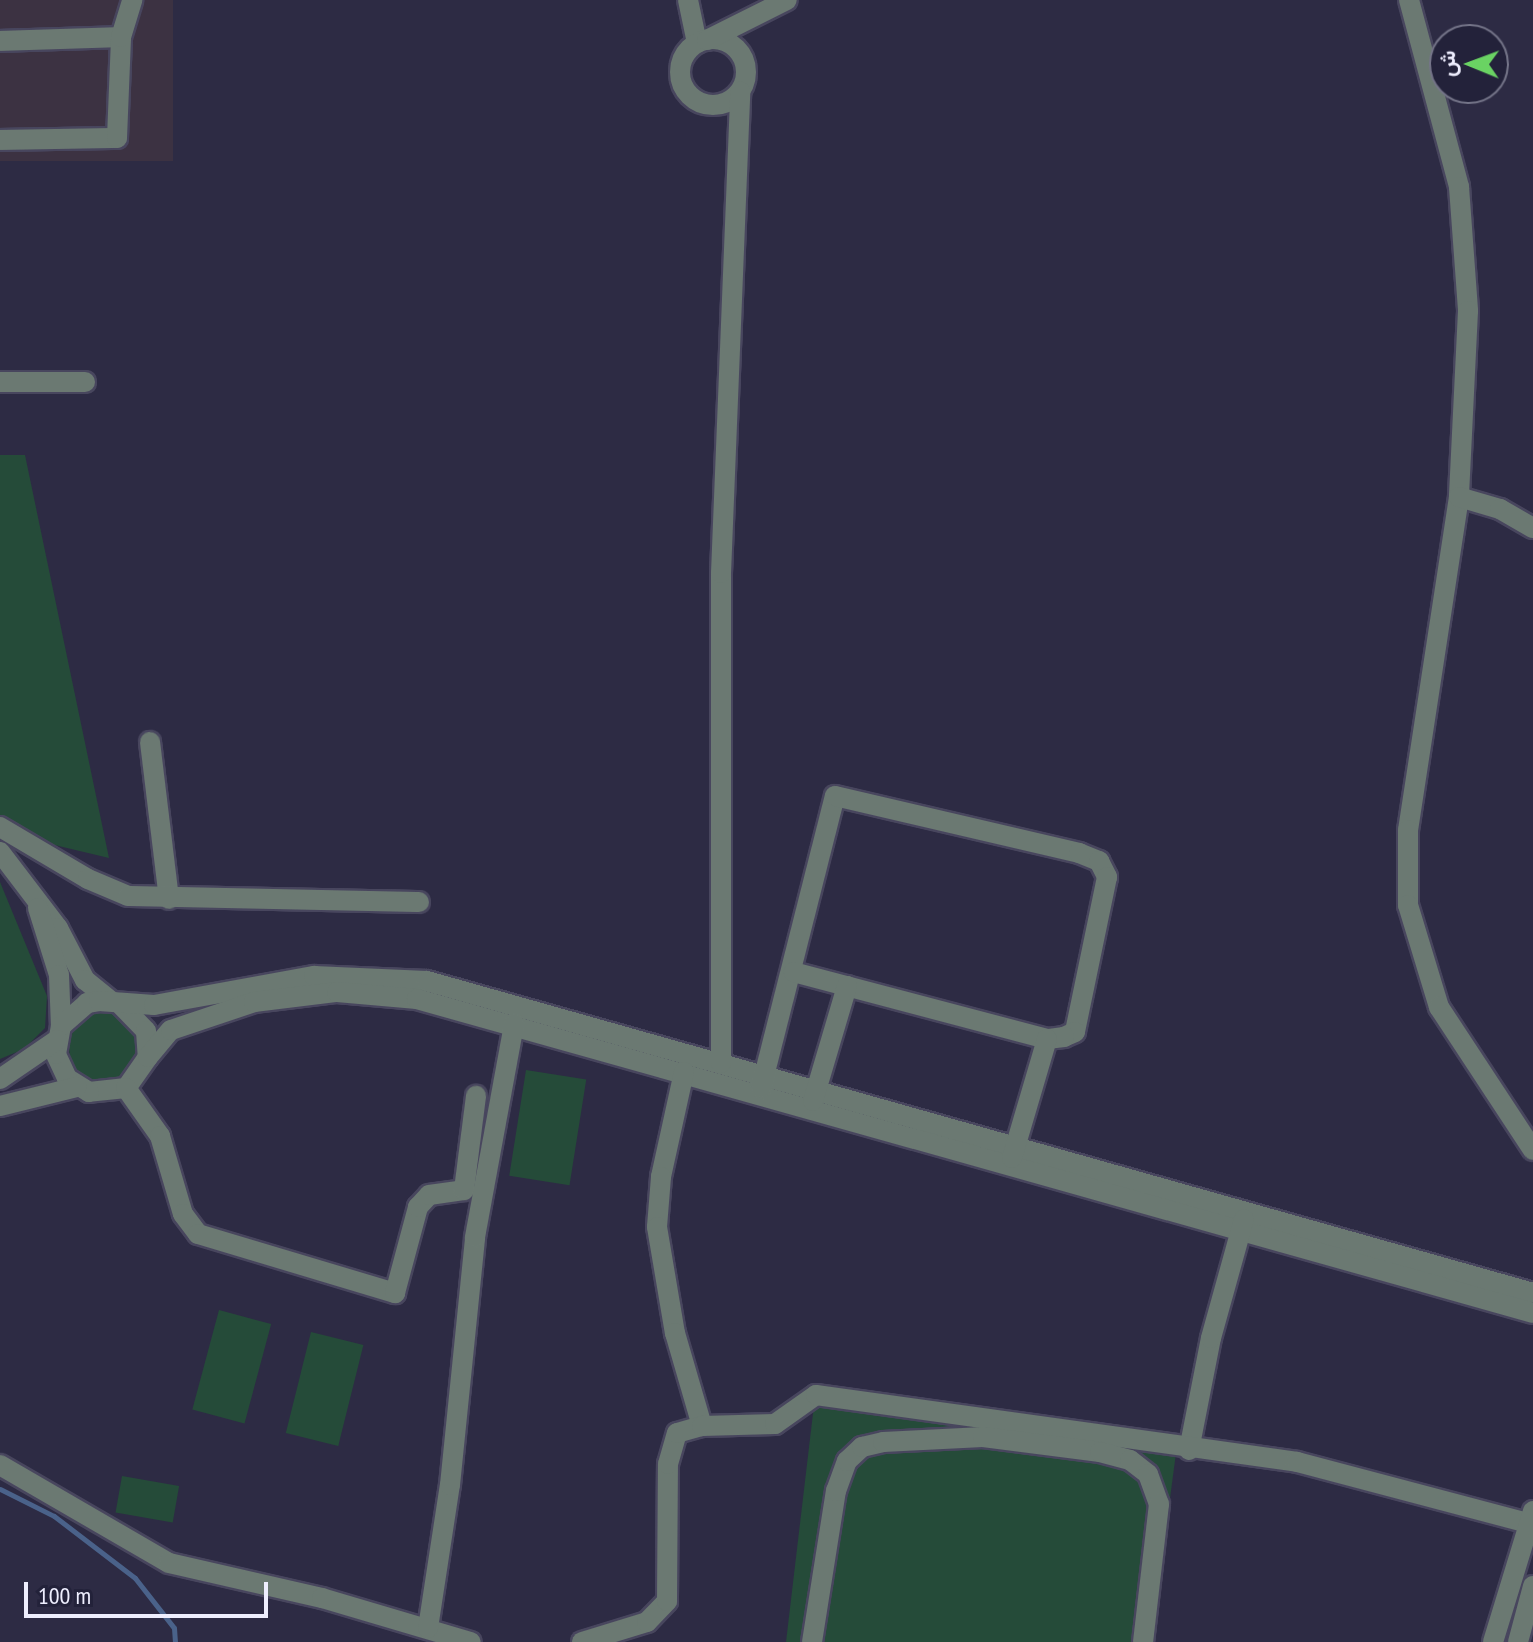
<!DOCTYPE html>
<meta charset="utf-8">
<style>
body{margin:0}
#map{position:relative;width:1533px;height:1642px;overflow:hidden;background:#2d2b44;font-family:"PT Sans Narrow",Vazirmatn,sans-serif}
div>[style]{position:absolute}
.industrial>*{inset:0;background:#3c3242;transform-origin:0 0}
.green>*{inset:0;background:#254b39;transform-origin:0 0}
.round{border-radius:50%}
.stream>*{height:5px;margin:-2.5px;padding:0 2.5px;transform-origin:2.5px;border-radius:2.5px;background:#4a628a}
.roads{filter:drop-shadow(2px 0 #48465e) drop-shadow(-2px 0 #48465e) drop-shadow(0 2px #48465e) drop-shadow(0 -2px #48465e)}
.minor>*{height:20px;margin:-10px;padding:0 10px;transform-origin:10px;border-radius:10px;background:#6b7972}
.minor>.ring{margin:-10px;padding:0;box-sizing:content-box;background:none;border:20px solid #6b7972;border-radius:50%}
span{translate:-50% -50%;white-space:nowrap;text-align:center;line-height:1.15;-webkit-text-stroke:6px #23223a;paint-order:stroke}
.north{position:absolute;left:1429px;top:24px;width:80px;height:80px;box-sizing:border-box;background:#23223a;border:2px solid #747488;border-radius:50%;rotate:271deg;font-size:22px;font-weight:700;line-height:32px;text-align:center;color:#eeeefe}
.north::after{content:'';display:block;margin:auto;width:28px;height:36px;background:#6ad363;clip-path:polygon(50% 0,100% 100%,50% 72%,0 100%)}
.scale{position:absolute;left:24px;top:1582px;width:244px;height:36px;box-sizing:border-box;border:4px solid #eeeefe;border-top:0;padding-left:10px;font-size:24px;line-height:28px;white-space:nowrap;color:#eeeefe;-webkit-text-stroke:6px #23223a;paint-order:stroke}
</style>
<div id="map">
<div class="industrial">
<i style="left:0;top:0;width:173px;height:161px"></i>
</div>
<div class="green">
<i style="clip-path:polygon(0 455px,25px 455px,109px 858px,0 832px)"></i>
<i style="clip-path:polygon(0 882px,47px 996px,45px 1028px,24px 1049px,0 1059px)"></i>
<i class="round" style="left:69px;top:1012px;width:72px;height:72px"></i>
<i style="left:526px;top:1070px;width:61px;height:107px;rotate:9deg"></i>
<i style="left:219px;top:1310px;width:54px;height:103px;rotate:15deg"></i>
<i style="left:311px;top:1332px;width:54px;height:104px;rotate:14deg"></i>
<i style="clip-path:polygon(814px 1405px,1176px 1453px,1151px 1642px,786px 1642px)"></i>
<i style="left:122px;top:1476px;width:58px;height:37px;rotate:10deg"></i>
</div>
<div class="stream">
<i style="left:0;top:1489px;width:60px;rotate:26.6deg"></i>
<i style="left:54px;top:1516px;width:102px;rotate:37.4deg"></i>
<i style="left:135px;top:1578px;width:63px;rotate:52deg"></i>
<i style="left:174px;top:1628px;width:14px;rotate:86deg"></i>
</div>
<div class="roads">
<div class="minor">
<i style="left:688px;top:0;width:44px;rotate:78.2deg"></i>
<i style="left:1409px;top:0;width:194px;rotate:75deg"></i>
<i style="left:1459px;top:187px;width:124px;rotate:85.8deg"></i>
<i style="left:1468px;top:311px;width:186px;rotate:92.8deg"></i>
<i style="left:1459px;top:497px;width:337px;rotate:98.7deg"></i>
<i style="left:1408px;top:830px;width:75px;rotate:90deg"></i>
<i style="left:1408px;top:905px;width:107px;rotate:73.1deg"></i>
<i style="left:1439px;top:1007px;width:171px;rotate:56.7deg"></i>
<i class="ring" style="left:680px;top:39px;width:46px;height:46px"></i>
<i style="left:707px;top:40px;width:89px;rotate:-26.6deg"></i>
<i style="left:0;top:41px;width:121px;rotate:-1.9deg"></i>
<i style="left:0;top:140px;width:117px;rotate:-1deg"></i>
<i style="left:117px;top:138px;width:101px;rotate:-87.7deg"></i>
<i style="left:121px;top:37px;width:39px;rotate:-73deg"></i>
<i style="left:0;top:382px;width:85px"></i>
<i style="left:1459px;top:497px;width:43px;rotate:16.3deg"></i>
<i style="left:1500px;top:509px;width:38px;rotate:30deg"></i>
<i style="left:150px;top:742px;width:158px;rotate:83.1deg"></i>
<i style="left:0;top:827px;width:102px;rotate:30.6deg"></i>
<i style="left:88px;top:879px;width:43px;rotate:23deg"></i>
<i style="left:128px;top:896px;width:291px;rotate:1.2deg"></i>
<i style="left:0;top:852px;width:96px;rotate:52.7deg"></i>
<i style="left:58px;top:928px;width:59px;rotate:62.6deg"></i>
<i style="left:85px;top:980px;width:33px;rotate:39deg"></i>
<i style="left:38px;top:908px;width:70px;rotate:72.6deg"></i>
<i style="left:59px;top:975px;width:51px;rotate:87.8deg"></i>
<i style="left:120px;top:1004px;width:37px;rotate:46deg"></i>
<i style="left:146px;top:1031px;width:26px;rotate:86deg"></i>
<i style="left:148px;top:1057px;width:38px;rotate:125deg"></i>
<i style="left:126px;top:1088px;width:37px;rotate:174deg"></i>
<i style="left:89px;top:1092px;width:26px;rotate:-148deg"></i>
<i style="left:67px;top:1078px;width:26px;rotate:-115deg"></i>
<i style="left:56px;top:1054px;width:28px;rotate:-80deg"></i>
<i style="left:61px;top:1026px;width:35px;rotate:-41deg"></i>
<i style="left:87px;top:1003px;width:12px;rotate:-9deg"></i>
<i style="left:99px;top:1001px;width:55px;rotate:4.2deg"></i>
<i style="left:154px;top:1005px;width:163px;rotate:-10.3deg"></i>
<i style="left:314px;top:976px;width:113px;rotate:2.5deg"></i>
<i style="left:427px;top:981px;width:1149px;rotate:15.75deg"></i>
<i style="left:148px;top:1057px;width:35px;rotate:-50deg"></i>
<i style="left:171px;top:1030px;width:88px;rotate:-18.6deg"></i>
<i style="left:254px;top:1002px;width:84px;rotate:-6.9deg"></i>
<i style="left:337px;top:992px;width:80px;rotate:5deg"></i>
<i style="left:417px;top:999px;width:1159px;rotate:15.71deg"></i>
<i style="left:721px;top:1063px;width:490px;rotate:-90deg"></i>
<i style="left:721px;top:573px;width:482px;rotate:-87.7deg"></i>
<i style="left:684px;top:1072px;width:107px;rotate:102.4deg"></i>
<i style="left:661px;top:1177px;width:50px;rotate:94.6deg"></i>
<i style="left:657px;top:1227px;width:108px;rotate:80.4deg"></i>
<i style="left:675px;top:1333px;width:97px;rotate:73.8deg"></i>
<i style="left:0;top:1079px;width:69px;rotate:-34.4deg"></i>
<i style="left:126px;top:1088px;width:59px;rotate:54.7deg"></i>
<i style="left:160px;top:1136px;width:81px;rotate:73.6deg"></i>
<i style="left:183px;top:1214px;width:25px;rotate:53deg"></i>
<i style="left:198px;top:1234px;width:206px;rotate:16.7deg"></i>
<i style="left:395px;top:1293px;width:89px;rotate:-75deg"></i>
<i style="left:418px;top:1207px;width:16px;rotate:-47deg"></i>
<i style="left:429px;top:1195px;width:35px;rotate:-8deg"></i>
<i style="left:464px;top:1190px;width:95px;rotate:-82.7deg"></i>
<i style="left:761px;top:1088px;width:301px;rotate:-75.8deg"></i>
<i style="left:835px;top:796px;width:251px;rotate:13.1deg"></i>
<i style="left:1079px;top:853px;width:22px;rotate:22deg"></i>
<i style="left:1099px;top:861px;width:18px;rotate:63deg"></i>
<i style="left:1107px;top:877px;width:158px;rotate:101.7deg"></i>
<i style="left:1075px;top:1032px;width:12px;rotate:156deg"></i>
<i style="left:1064px;top:1037px;width:17px;rotate:173deg"></i>
<i style="left:1047px;top:1039px;width:262px;rotate:-165.2deg"></i>
<i style="left:813px;top:1101px;width:120px;rotate:-73.5deg"></i>
<i style="left:0;top:1106px;width:79px;rotate:-13.9deg"></i>
<i style="left:1012px;top:1158px;width:124px;rotate:-73.6deg"></i>
<i style="left:1189px;top:1450px;width:114px;rotate:-78.9deg"></i>
<i style="left:1211px;top:1338px;width:123px;rotate:-74.5deg"></i>
<i style="left:0;top:1465px;width:195px;rotate:30.1deg"></i>
<i style="left:169px;top:1563px;width:157px;rotate:12.9deg"></i>
<i style="left:322px;top:1598px;width:155px;rotate:16.5deg"></i>
<i style="left:428px;top:1628px;width:145px;rotate:-81.3deg"></i>
<i style="left:450px;top:1485px;width:249px;rotate:-84.2deg"></i>
<i style="left:475px;top:1237px;width:217px;rotate:-79.6deg"></i>
<i style="left:582px;top:1642px;width:68px;rotate:-17.1deg"></i>
<i style="left:647px;top:1622px;width:29px;rotate:-46deg"></i>
<i style="left:667px;top:1601px;width:137px;rotate:-89.6deg"></i>
<i style="left:668px;top:1464px;width:32px;rotate:-74deg"></i>
<i style="left:677px;top:1433px;width:26px;rotate:-16deg"></i>
<i style="left:702px;top:1426px;width:73px;rotate:-1.6deg"></i>
<i style="left:775px;top:1424px;width:50px;rotate:-35.3deg"></i>
<i style="left:816px;top:1395px;width:486px;rotate:7.9deg"></i>
<i style="left:1297px;top:1462px;width:239px;rotate:14.8deg"></i>
<i style="left:812px;top:1642px;width:153px;rotate:-81deg"></i>
<i style="left:836px;top:1491px;width:32px;rotate:-70deg"></i>
<i style="left:847px;top:1461px;width:21px;rotate:-43deg"></i>
<i style="left:862px;top:1447px;width:22px;rotate:-13deg"></i>
<i style="left:883px;top:1442px;width:100px;rotate:-2.9deg"></i>
<i style="left:983px;top:1437px;width:118px;rotate:7.3deg"></i>
<i style="left:1100px;top:1452px;width:31px;rotate:15deg"></i>
<i style="left:1130px;top:1460px;width:23px;rotate:38deg"></i>
<i style="left:1148px;top:1474px;width:32px;rotate:70deg"></i>
<i style="left:1159px;top:1504px;width:139px;rotate:96.6deg"></i>
<i style="left:1493px;top:1642px;width:137px;rotate:-73deg"></i>
<i style="left:1518px;top:1642px;width:58px;rotate:-75deg"></i>
</div>
</div>
<div class="north">ش</div>
<div class="scale">100 m</div>
</div>
